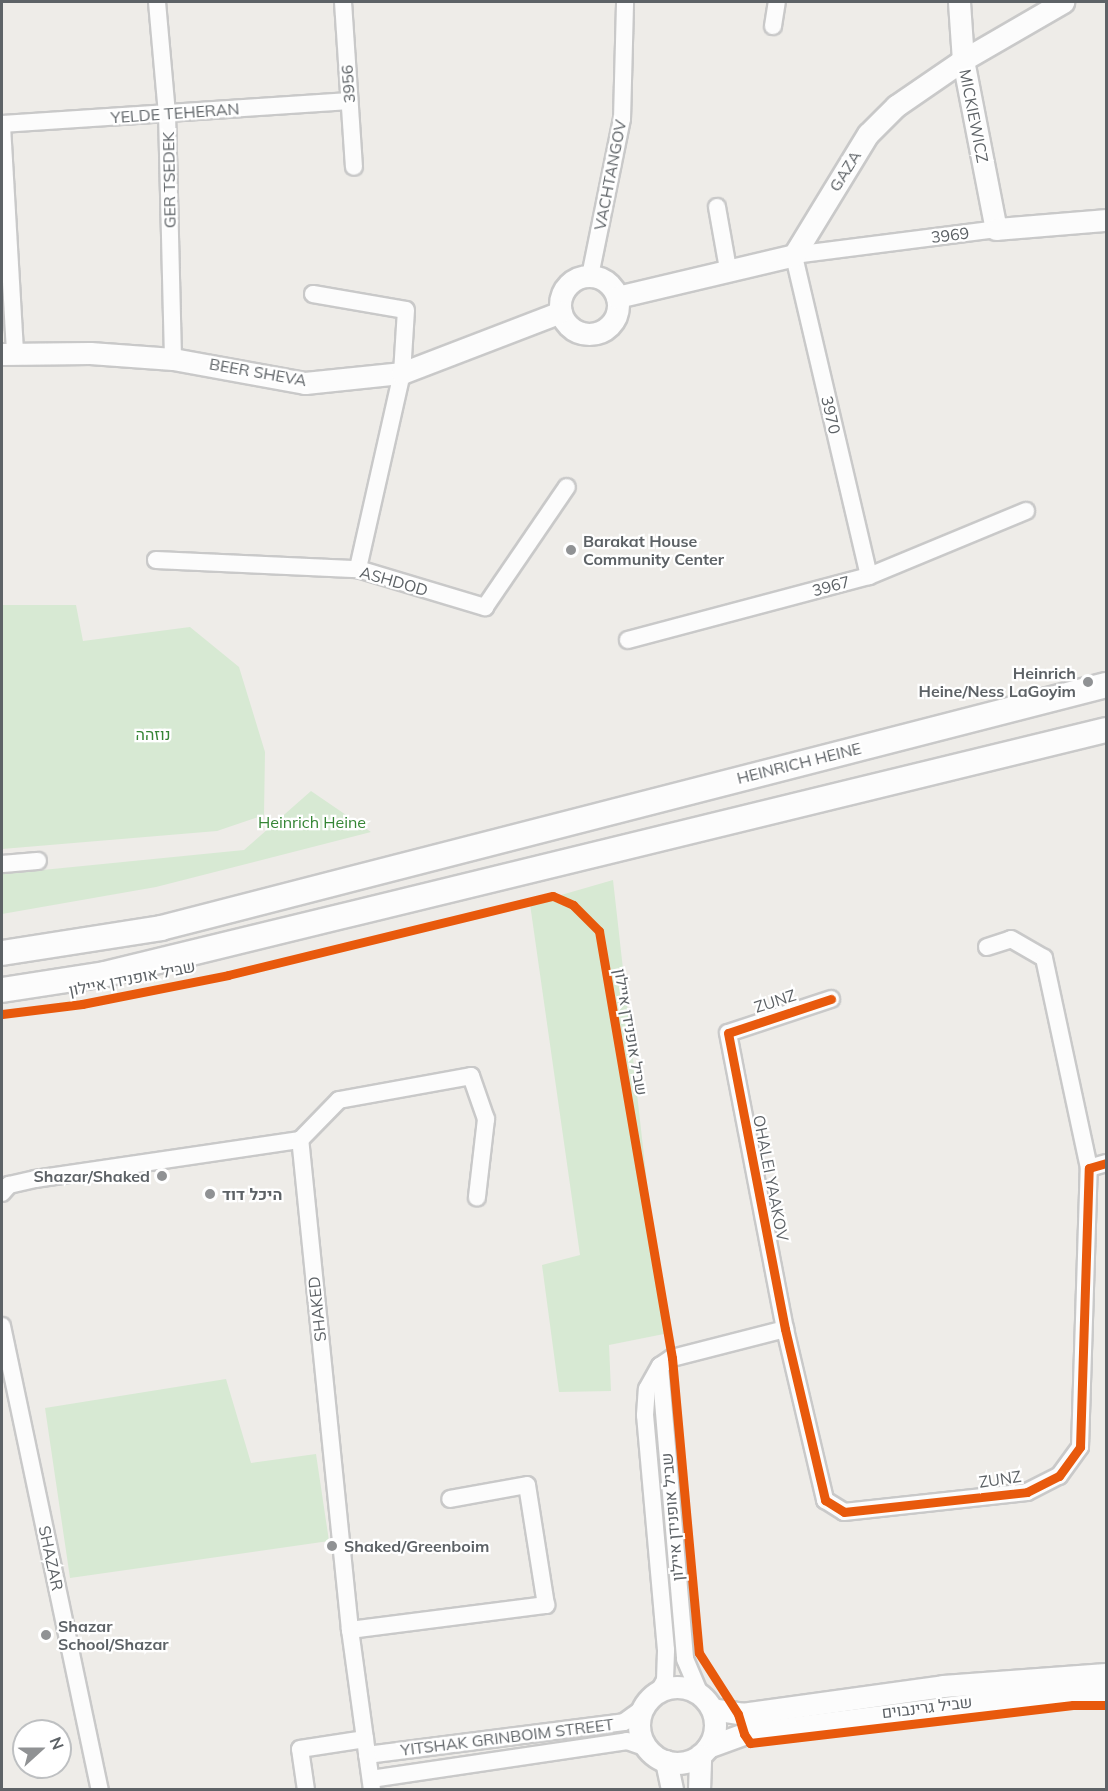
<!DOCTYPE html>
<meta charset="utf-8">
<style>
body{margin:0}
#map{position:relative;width:1108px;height:1791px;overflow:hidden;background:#eeece8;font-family:Mulish,Heebo,sans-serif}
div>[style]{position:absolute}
.green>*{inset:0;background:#d7e9d3}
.roads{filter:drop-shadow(2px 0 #c9c9c9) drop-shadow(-2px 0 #c9c9c9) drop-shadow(0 2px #c9c9c9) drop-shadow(0 -2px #c9c9c9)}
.minor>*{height:16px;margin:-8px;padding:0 8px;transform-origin:8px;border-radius:8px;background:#fcfcfc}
.tertiary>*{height:21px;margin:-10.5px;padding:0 10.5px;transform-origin:10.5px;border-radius:10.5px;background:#fcfcfc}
.tertiary>.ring{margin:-10.5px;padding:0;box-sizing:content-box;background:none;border:21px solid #fcfcfc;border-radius:50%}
.secondary>*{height:24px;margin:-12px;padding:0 12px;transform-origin:12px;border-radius:12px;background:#fcfcfc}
.cycleway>*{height:9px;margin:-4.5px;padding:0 4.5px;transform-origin:4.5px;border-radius:4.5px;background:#e8590c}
.dots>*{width:16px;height:16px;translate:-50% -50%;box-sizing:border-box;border:3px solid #fff;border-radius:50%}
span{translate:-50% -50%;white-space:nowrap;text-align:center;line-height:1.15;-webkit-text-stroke:4.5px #fff;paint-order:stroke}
.street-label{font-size:16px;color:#5d6266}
.poi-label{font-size:16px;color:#5d6266;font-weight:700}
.left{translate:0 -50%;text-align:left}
.right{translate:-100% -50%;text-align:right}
.park-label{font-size:16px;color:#358535}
.frame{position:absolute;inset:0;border:3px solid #5d6266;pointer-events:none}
.north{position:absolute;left:12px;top:1719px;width:60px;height:60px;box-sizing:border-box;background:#fff;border:2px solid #bec0c2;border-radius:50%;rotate:69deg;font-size:16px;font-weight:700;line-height:24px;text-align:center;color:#5d6266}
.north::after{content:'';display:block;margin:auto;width:21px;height:27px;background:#909294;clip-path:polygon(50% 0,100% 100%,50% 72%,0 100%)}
</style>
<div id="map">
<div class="green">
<i style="clip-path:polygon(2px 605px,76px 605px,83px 641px,190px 627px,239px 667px,265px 752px,264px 815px,217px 831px,2px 849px)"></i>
<i style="clip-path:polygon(311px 791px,371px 832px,156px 887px,2px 914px,2px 874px,244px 850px)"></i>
<i style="clip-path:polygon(613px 880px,664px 1334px,609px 1345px,611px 1391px,559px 1392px,542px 1265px,580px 1255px,530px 904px)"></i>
<i style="clip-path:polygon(226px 1379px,251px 1463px,316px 1454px,329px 1541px,70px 1578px,45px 1408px)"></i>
</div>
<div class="roads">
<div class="minor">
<i style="left:157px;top:2px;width:111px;rotate:84.9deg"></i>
<i style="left:167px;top:113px;width:246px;rotate:88.6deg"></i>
<i style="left:343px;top:2px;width:165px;rotate:86.2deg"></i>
<i style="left:773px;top:26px;width:24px;rotate:-81deg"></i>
<i style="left:2px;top:124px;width:348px;rotate:-3.8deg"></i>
<i style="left:2px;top:126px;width:227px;rotate:86.7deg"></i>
<i style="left:717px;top:207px;width:63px;rotate:79.9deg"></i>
<i style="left:590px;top:276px;width:160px;rotate:-78.5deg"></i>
<i style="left:622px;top:119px;width:117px;rotate:-88.5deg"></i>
<i style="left:313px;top:294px;width:94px;rotate:9.8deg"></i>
<i style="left:406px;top:310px;width:63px;rotate:93.6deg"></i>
<i style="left:402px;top:373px;width:201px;rotate:102.7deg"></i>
<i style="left:156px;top:560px;width:202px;rotate:2.6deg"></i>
<i style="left:358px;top:569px;width:133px;rotate:16.7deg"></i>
<i style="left:485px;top:607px;width:145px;rotate:-55.7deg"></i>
<i style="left:869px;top:576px;width:330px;rotate:-103.2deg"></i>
<i style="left:794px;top:255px;width:204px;rotate:-7.3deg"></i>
<i style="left:628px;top:640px;width:249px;rotate:-14.9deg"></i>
<i style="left:869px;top:576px;width:170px;rotate:-22.5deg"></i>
<i style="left:2px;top:864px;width:36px;rotate:-5deg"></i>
<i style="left:987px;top:947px;width:25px;rotate:-18deg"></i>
<i style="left:1011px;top:939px;width:38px;rotate:30deg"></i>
<i style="left:1044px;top:958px;width:215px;rotate:77.9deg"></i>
<i style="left:831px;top:999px;width:108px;rotate:161.7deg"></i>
<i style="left:728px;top:1033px;width:301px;rotate:79.1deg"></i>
<i style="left:785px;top:1329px;width:176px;rotate:76.8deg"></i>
<i style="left:825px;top:1500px;width:22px;rotate:32deg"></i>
<i style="left:844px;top:1512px;width:184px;rotate:-6.2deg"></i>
<i style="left:1027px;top:1492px;width:36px;rotate:-27deg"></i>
<i style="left:1059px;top:1476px;width:36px;rotate:-54deg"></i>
<i style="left:1080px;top:1447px;width:279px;rotate:-88.2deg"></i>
<i style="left:1089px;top:1168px;width:18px;rotate:-16deg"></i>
<i style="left:2px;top:1193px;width:11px;rotate:-49deg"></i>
<i style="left:9px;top:1185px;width:27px;rotate:-13deg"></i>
<i style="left:35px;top:1179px;width:268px;rotate:-8.4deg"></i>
<i style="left:2px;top:1326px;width:474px;rotate:78.1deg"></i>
<i style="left:660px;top:1366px;width:294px;rotate:85.1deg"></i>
<i style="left:685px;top:1659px;width:38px;rotate:67deg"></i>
<i style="left:350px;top:1630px;width:198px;rotate:-7.3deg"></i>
<i style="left:546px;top:1605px;width:121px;rotate:-99deg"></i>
<i style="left:527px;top:1485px;width:78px;rotate:169.7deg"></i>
<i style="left:659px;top:1691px;width:13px;rotate:-61deg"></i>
<i style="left:665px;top:1680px;width:30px;rotate:-88deg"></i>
<i style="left:666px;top:1650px;width:236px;rotate:-95.1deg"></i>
<i style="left:645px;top:1415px;width:26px;rotate:-86deg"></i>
<i style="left:647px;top:1389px;width:26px;rotate:-61deg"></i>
<i style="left:660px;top:1366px;width:14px;rotate:-34deg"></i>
<i style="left:672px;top:1358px;width:117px;rotate:-14.4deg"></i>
<i style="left:367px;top:1755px;width:259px;rotate:-7.3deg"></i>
<i style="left:624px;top:1722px;width:24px;rotate:-36deg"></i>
<i style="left:371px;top:1779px;width:259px;rotate:-8.4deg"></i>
<i style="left:627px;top:1741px;width:21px;rotate:19deg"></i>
<i style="left:306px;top:1790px;width:41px;rotate:-98.3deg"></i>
<i style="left:300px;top:1749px;width:66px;rotate:-8.7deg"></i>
<i style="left:372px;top:1790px;width:162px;rotate:-97.8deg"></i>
<i style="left:350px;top:1630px;width:493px;rotate:-95.8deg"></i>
<i style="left:300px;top:1140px;width:56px;rotate:-45.7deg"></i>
<i style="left:339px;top:1100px;width:134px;rotate:-10.3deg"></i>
<i style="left:471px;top:1076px;width:46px;rotate:70.8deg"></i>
<i style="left:486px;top:1119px;width:79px;rotate:96.6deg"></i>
</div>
<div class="tertiary">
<i style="left:959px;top:2px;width:58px;rotate:86.1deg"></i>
<i style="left:963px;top:60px;width:172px;rotate:79deg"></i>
<i style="left:996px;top:229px;width:110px;rotate:-4.7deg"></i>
<i class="ring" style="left:560px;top:276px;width:37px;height:37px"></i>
<i style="left:617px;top:297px;width:182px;rotate:-13.3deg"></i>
<i style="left:794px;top:255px;width:142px;rotate:-58.6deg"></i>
<i style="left:868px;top:134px;width:40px;rotate:-45deg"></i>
<i style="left:896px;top:106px;width:81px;rotate:-34.5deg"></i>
<i style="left:963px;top:60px;width:116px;rotate:-30.1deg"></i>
<i style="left:2px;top:354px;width:88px;rotate:-0.7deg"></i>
<i style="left:90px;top:353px;width:83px;rotate:4.1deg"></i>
<i style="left:173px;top:359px;width:134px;rotate:10.3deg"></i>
<i style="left:305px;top:383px;width:98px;rotate:-5.9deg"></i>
<i style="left:402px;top:373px;width:170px;rotate:-21deg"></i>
<i class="ring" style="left:639px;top:1687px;width:55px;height:55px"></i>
<i style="left:712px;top:1709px;width:30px;rotate:9deg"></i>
<i style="left:742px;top:1714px;width:203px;rotate:-7.9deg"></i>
<i style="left:943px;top:1686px;width:163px;rotate:-4.2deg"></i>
<i style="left:708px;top:1747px;width:38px;rotate:-20deg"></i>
<i style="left:744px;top:1734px;width:327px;rotate:-7.4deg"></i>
<i style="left:1068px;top:1692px;width:38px"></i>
<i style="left:666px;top:1761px;width:30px;rotate:78deg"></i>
<i style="left:699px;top:1790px;width:35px;rotate:-88deg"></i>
</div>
<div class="secondary">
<i style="left:2px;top:953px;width:161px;rotate:-8.9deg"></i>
<i style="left:161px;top:928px;width:976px;rotate:-14.42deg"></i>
<i style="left:2px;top:990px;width:104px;rotate:-8.8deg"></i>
<i style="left:105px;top:974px;width:1030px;rotate:-13.7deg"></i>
</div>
</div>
<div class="cycleway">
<i style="left:831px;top:999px;width:108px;rotate:161.7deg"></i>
<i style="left:728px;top:1033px;width:301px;rotate:79.1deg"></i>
<i style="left:785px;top:1329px;width:176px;rotate:76.8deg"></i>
<i style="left:825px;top:1500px;width:22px;rotate:32deg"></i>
<i style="left:844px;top:1512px;width:184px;rotate:-6.2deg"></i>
<i style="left:1027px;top:1492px;width:36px;rotate:-27deg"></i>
<i style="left:1059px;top:1476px;width:36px;rotate:-54deg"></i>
<i style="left:1080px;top:1447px;width:279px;rotate:-88.2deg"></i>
<i style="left:1089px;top:1168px;width:18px;rotate:-16deg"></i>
<i style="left:2px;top:1014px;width:81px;rotate:-7.1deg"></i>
<i style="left:82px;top:1004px;width:149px;rotate:-11.2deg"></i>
<i style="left:228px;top:975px;width:334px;rotate:-13.7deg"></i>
<i style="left:553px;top:896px;width:22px;rotate:24deg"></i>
<i style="left:573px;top:905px;width:37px;rotate:45deg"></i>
<i style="left:599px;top:931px;width:433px;rotate:80.3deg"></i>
<i style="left:672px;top:1358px;width:296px;rotate:84.8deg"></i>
<i style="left:699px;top:1653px;width:72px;rotate:57.4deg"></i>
<i style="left:738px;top:1714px;width:21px;rotate:73deg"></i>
<i style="left:744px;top:1734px;width:11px;rotate:56deg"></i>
<i style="left:750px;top:1743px;width:325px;rotate:-6.7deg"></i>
<i style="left:1073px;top:1705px;width:33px"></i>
</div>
<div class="dots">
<i style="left:571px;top:550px;background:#909294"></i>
<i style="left:1088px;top:682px;background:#909294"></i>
<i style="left:162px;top:1176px;background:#909294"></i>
<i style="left:210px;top:1194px;background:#909294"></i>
<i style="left:332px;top:1546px;background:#909294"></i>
<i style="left:46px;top:1635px;background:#909294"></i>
</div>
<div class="street-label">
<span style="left:348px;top:84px;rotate:-94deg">3956</span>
<span style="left:175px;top:113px;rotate:-4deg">YELDE TEHERAN</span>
<span style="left:974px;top:116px;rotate:79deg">MICKIEWICZ</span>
<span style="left:845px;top:171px;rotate:-58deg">GAZA</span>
<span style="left:610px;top:175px;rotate:-79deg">VACHTANGOV</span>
<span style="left:169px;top:180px;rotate:-91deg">GER TSEDEK</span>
<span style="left:950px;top:235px;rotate:-7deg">3969</span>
<span style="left:258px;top:372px;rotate:10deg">BEER SHEVA</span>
<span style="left:831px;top:415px;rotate:77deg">3970</span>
<span style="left:394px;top:581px;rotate:16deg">ASHDOD</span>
<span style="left:831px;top:586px;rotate:-15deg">3967</span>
<span style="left:799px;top:763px;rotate:-14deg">HEINRICH HEINE</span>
<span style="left:132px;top:978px;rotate:-11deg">שביל אופנידן איילון</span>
<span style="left:775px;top:1001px;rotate:-18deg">ZUNZ</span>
<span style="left:631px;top:1032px;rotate:80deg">שביל אופנידן איילון</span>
<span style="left:771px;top:1178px;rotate:79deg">OHALEI YAAKOV</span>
<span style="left:317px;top:1309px;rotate:-96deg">SHAKED</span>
<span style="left:1000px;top:1479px;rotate:-8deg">ZUNZ</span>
<span style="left:672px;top:1517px;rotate:-95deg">שביל אופנידן איילון</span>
<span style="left:51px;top:1558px;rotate:78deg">SHAZAR</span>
<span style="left:927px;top:1707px;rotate:-7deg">שביל גרינבוים</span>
<span style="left:507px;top:1737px;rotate:-7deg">YITSHAK GRINBOIM STREET</span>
</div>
<div class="poi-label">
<span class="left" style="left:583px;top:550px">Barakat House<br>Community Center</span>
<span class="right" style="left:1076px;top:682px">Heinrich<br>Heine/Ness LaGoyim</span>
<span class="right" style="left:150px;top:1176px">Shazar/Shaked</span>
<span class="left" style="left:222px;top:1194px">היכל דוד</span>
<span class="left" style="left:344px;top:1546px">Shaked/Greenboim</span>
<span class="left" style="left:58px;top:1635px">Shazar<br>School/Shazar</span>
</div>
<div class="park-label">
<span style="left:153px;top:734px">נוזהה</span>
<span style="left:312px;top:822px">Heinrich Heine</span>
</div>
<div class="frame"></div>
<div class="north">N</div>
</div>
